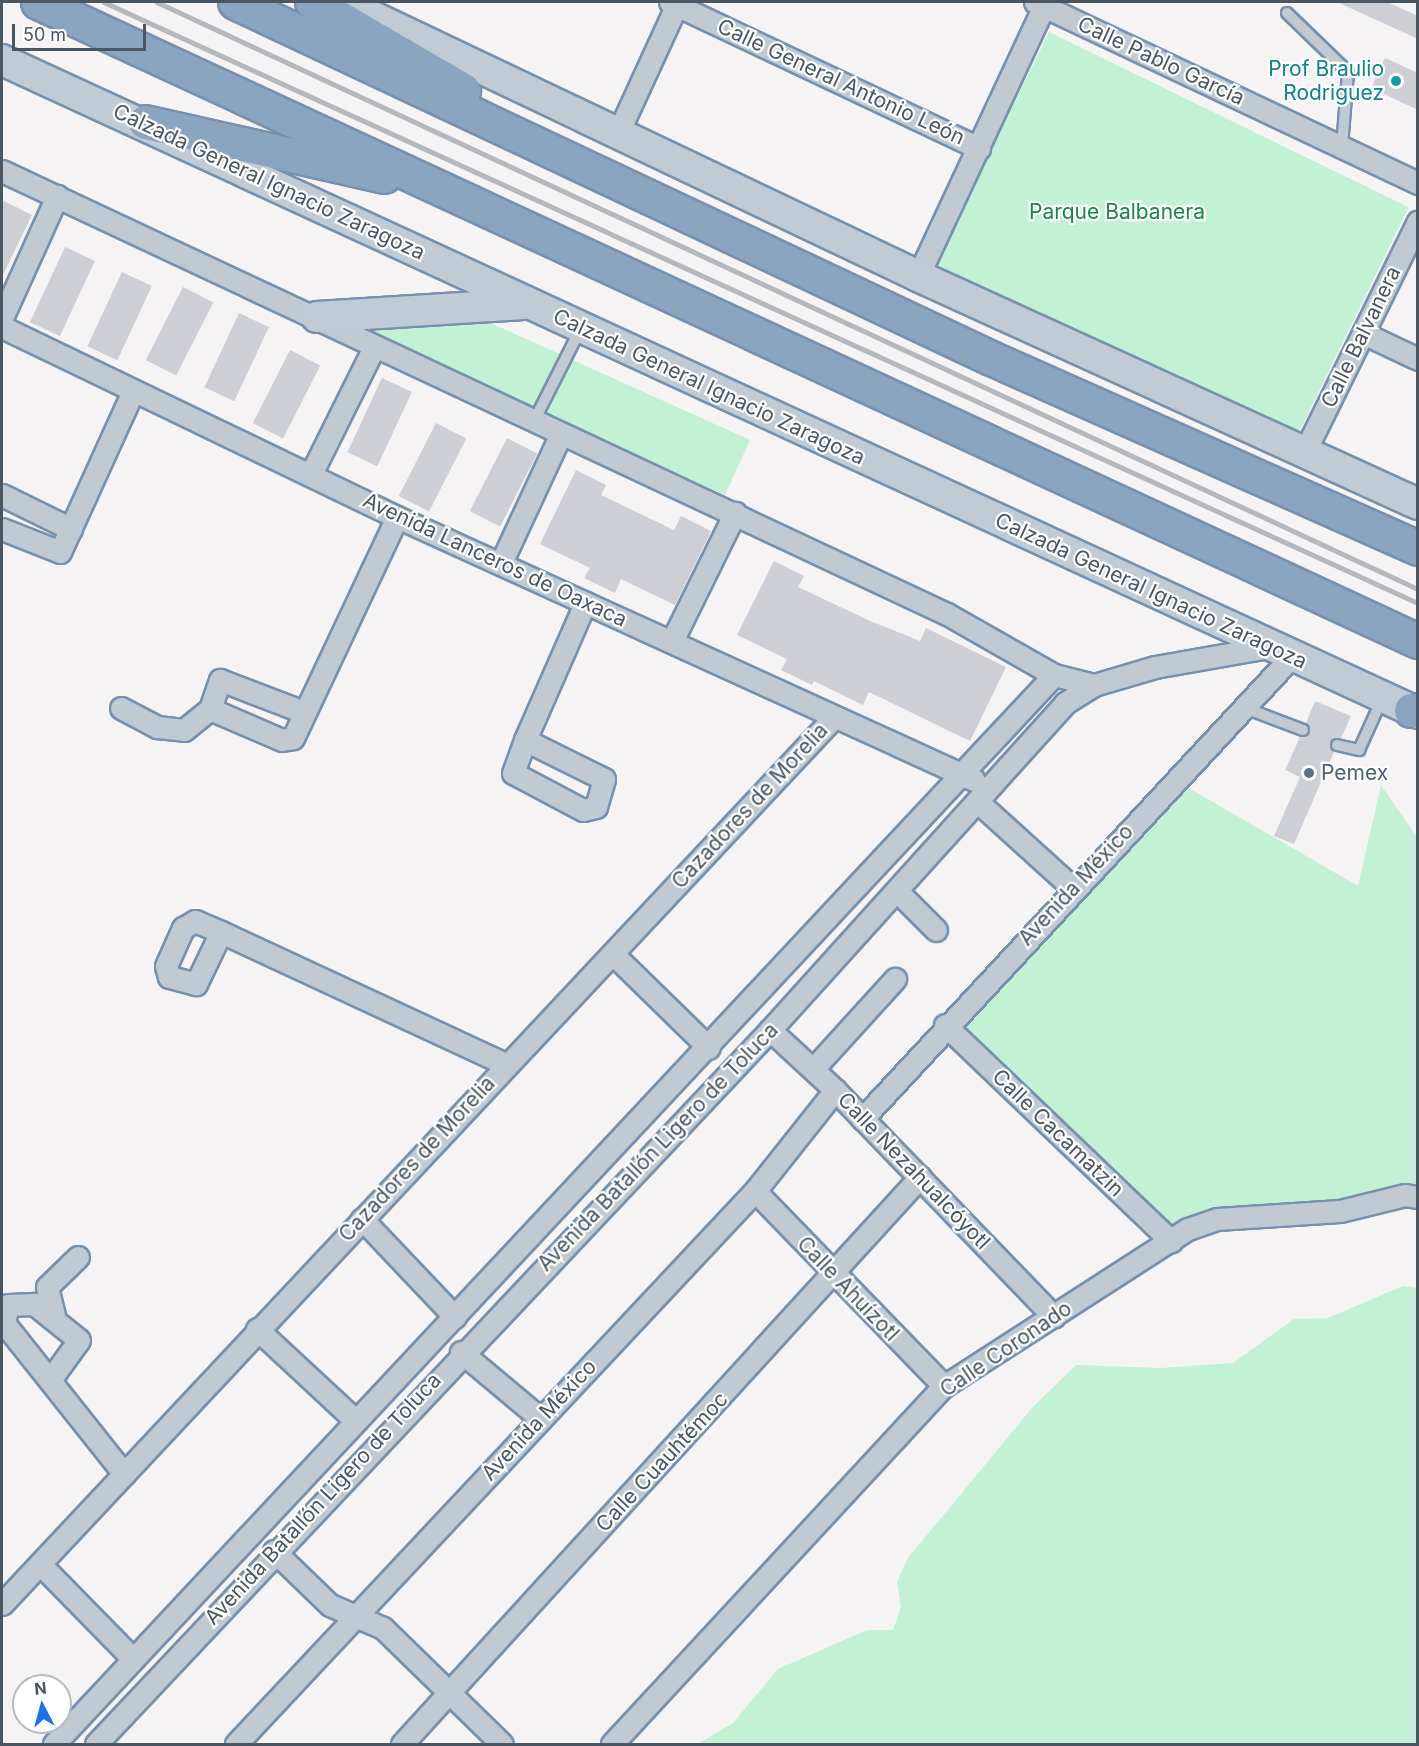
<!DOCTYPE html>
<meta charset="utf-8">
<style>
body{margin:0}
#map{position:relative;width:1419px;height:1746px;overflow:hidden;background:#f5f3f3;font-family:Inter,sans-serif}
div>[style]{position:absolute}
.green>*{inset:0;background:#c3f1d5;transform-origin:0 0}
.building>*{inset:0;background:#cdcfd5;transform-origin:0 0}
.roads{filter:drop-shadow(2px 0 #7690ad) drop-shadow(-2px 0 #7690ad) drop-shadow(0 2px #7690ad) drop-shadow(0 -2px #7690ad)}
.service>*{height:10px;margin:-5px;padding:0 5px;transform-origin:5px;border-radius:5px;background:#c1cad2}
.minor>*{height:21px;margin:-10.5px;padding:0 10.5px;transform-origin:10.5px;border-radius:10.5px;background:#c1cad2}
.secondary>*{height:30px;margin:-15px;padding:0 15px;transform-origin:15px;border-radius:15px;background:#c1cbd6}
.motorway>*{height:33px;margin:-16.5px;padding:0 16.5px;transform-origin:16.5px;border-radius:16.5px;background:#8ba5c1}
.rail>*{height:4.5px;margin:-2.25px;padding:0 2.25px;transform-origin:2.25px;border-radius:2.25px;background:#b5b8bd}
.dots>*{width:16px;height:16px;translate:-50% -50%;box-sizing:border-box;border:3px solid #fff;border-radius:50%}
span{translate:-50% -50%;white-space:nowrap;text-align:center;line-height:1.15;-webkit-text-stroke:4.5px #fff;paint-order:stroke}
.street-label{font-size:21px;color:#4a5661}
.culture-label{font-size:21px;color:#0d838f}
.right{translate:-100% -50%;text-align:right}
.park-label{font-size:21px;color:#17864f}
.service-label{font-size:21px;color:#4e5e75}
.left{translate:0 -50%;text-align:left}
.frame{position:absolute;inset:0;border:3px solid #4a5661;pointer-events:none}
.north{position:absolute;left:12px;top:1674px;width:60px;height:60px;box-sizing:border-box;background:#fff;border:2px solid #b7bbc0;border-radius:50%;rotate:354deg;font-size:16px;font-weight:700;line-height:24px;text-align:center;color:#4a5661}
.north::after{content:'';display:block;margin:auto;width:21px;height:27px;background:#1a73e8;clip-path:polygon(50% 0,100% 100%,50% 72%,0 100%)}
.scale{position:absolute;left:12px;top:24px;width:134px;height:27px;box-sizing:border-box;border:3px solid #4a5661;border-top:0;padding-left:8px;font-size:18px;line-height:21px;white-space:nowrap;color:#4a5661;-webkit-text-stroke:4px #fff;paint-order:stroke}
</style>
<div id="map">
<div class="green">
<i style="left:1049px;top:32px;width:400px;height:266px;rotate:26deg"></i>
<i style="clip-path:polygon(482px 319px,750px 440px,725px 495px,364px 332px)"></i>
<i style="clip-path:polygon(1381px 785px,1417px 837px,1417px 1189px,1162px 1226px,950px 1025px,1187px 787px,1358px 886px)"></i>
<i style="clip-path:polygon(1403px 1286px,1418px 1288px,1417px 1744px,698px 1744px,733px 1723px,778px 1669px,867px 1630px,893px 1630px,901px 1607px,897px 1582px,908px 1558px,1032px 1408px,1076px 1365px,1161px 1368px,1233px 1363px,1294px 1319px,1328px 1318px)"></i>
</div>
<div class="building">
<i style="clip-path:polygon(1337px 2px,1387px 2px,1418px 16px,1418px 39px)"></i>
<i style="clip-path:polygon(1385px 58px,1418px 73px,1418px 110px,1371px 88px)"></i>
<i style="clip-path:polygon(2px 200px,32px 215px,2px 277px)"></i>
<i style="left:65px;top:247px;width:33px;height:83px;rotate:25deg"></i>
<i style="left:122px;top:272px;width:33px;height:82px;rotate:25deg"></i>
<i style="left:183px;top:287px;width:34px;height:82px;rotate:27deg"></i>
<i style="left:239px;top:313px;width:33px;height:82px;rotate:25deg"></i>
<i style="left:290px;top:350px;width:34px;height:82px;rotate:27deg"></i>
<i style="left:382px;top:378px;width:33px;height:82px;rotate:25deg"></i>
<i style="left:436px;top:423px;width:34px;height:82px;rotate:27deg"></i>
<i style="left:507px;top:438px;width:34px;height:82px;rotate:27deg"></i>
<i style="clip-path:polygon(576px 470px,606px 485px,601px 495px,674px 530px,681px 516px,711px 531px,675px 605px,621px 579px,615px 593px,584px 578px,590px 568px,540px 544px)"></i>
<i style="clip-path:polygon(774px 561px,804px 576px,798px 587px,868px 620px,920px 641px,926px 628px,1006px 667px,970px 741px,869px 692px,863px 705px,814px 681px,812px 685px,781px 670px,787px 659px,737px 635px)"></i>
<i style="clip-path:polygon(1315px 701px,1351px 716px,1341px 738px,1330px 743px,1334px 752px,1294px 844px,1274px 836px,1300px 777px,1285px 770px,1300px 737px,1310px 733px,1306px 723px)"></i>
</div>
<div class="roads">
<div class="service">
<i style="left:1287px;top:13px;width:85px;rotate:44deg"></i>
<i style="left:1348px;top:72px;width:75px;rotate:94.6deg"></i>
<i style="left:534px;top:421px;width:104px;rotate:-63.2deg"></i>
<i style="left:1245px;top:708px;width:62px;rotate:20.8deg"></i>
<i style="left:1337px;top:745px;width:23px;rotate:13deg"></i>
<i style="left:1359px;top:750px;width:56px;rotate:-65.7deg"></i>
</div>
<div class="minor">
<i style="left:670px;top:2px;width:342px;rotate:25.3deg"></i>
<i style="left:1035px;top:2px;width:424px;rotate:25.3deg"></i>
<i style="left:618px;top:133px;width:144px;rotate:-65.4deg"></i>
<i style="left:2px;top:171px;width:1044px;rotate:25.12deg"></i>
<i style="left:947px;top:614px;width:123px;rotate:29.7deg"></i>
<i style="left:1054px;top:675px;width:41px;rotate:14deg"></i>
<i style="left:918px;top:276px;width:302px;rotate:-65deg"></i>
<i style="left:2px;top:318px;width:134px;rotate:-65.7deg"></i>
<i style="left:2px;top:327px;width:438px;rotate:25.7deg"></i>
<i style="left:397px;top:517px;width:634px;rotate:24.5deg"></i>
<i style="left:1363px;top:333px;width:61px;rotate:25.3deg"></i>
<i style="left:1304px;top:453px;width:258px;rotate:-63.8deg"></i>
<i style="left:311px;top:474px;width:142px;rotate:-63.6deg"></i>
<i style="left:2px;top:495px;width:77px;rotate:26.2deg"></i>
<i style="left:2px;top:529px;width:62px;rotate:21.6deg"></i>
<i style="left:60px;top:552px;width:177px;rotate:-65.6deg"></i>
<i style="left:501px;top:563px;width:142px;rotate:-65.1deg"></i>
<i style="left:672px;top:641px;width:143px;rotate:-63.8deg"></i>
<i style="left:121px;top:708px;width:41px;rotate:27.8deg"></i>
<i style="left:157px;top:727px;width:27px;rotate:6deg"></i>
<i style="left:184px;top:730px;width:33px;rotate:-39deg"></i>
<i style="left:210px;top:709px;width:31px;rotate:-71deg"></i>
<i style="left:220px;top:680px;width:90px;rotate:20.9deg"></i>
<i style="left:210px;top:709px;width:78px;rotate:23.3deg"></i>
<i style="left:282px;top:740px;width:11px;rotate:-10deg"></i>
<i style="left:293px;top:738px;width:244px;rotate:-64.8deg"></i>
<i style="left:525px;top:740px;width:88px;rotate:26.3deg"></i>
<i style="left:604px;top:779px;width:29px;rotate:106deg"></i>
<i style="left:596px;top:807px;width:13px;rotate:167deg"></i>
<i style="left:583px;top:810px;width:79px;rotate:-152.1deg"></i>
<i style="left:513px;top:773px;width:35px;rotate:-70deg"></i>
<i style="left:525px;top:740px;width:150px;rotate:-66.3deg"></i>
<i style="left:978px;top:802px;width:128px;rotate:42.2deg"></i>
<i style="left:897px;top:891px;width:55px;rotate:45deg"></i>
<i style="left:221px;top:932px;width:58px;rotate:115.7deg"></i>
<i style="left:196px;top:984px;width:28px;rotate:-165deg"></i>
<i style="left:169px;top:977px;width:11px;rotate:-105deg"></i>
<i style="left:166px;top:966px;width:42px;rotate:-65.9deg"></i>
<i style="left:183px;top:928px;width:14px;rotate:-30deg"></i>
<i style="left:195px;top:921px;width:28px;rotate:23deg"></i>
<i style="left:221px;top:932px;width:314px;rotate:24.9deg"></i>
<i style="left:613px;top:954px;width:134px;rotate:44.4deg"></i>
<i style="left:945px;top:1025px;width:313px;rotate:43.7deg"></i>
<i style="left:770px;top:1030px;width:88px;rotate:42.7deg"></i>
<i style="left:835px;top:1090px;width:315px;rotate:46deg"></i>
<i style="left:813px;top:1069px;width:122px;rotate:-47.7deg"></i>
<i style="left:862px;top:1119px;width:633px;rotate:-47.11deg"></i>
<i style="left:755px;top:1191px;width:272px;rotate:45.9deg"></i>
<i style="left:362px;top:1219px;width:135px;rotate:46.5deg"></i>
<i style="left:54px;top:1315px;width:29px;rotate:-104deg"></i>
<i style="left:47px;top:1287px;width:43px;rotate:-44.1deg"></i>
<i style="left:257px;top:1329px;width:135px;rotate:42.9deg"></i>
<i style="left:461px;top:1352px;width:104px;rotate:39.9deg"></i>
<i style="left:50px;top:1380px;width:49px;rotate:-54.1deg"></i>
<i style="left:79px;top:1340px;width:58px;rotate:-141.3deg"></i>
<i style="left:34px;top:1304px;width:26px;rotate:178deg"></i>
<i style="left:8px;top:1305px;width:18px;rotate:103deg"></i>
<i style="left:4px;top:1323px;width:193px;rotate:51.5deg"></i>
<i style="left:274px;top:1551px;width:78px;rotate:44deg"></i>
<i style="left:330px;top:1605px;width:58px;rotate:23.5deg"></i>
<i style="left:383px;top:1628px;width:166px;rotate:44.3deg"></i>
<i style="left:40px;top:1564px;width:133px;rotate:45.6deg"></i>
<i style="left:2px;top:1604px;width:1216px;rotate:-46.83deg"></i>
<i style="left:54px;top:1744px;width:1464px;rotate:-46.91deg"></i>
<i style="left:96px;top:1744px;width:982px;rotate:-46.65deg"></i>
<i style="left:770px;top:1030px;width:440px;rotate:-47.9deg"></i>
<i style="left:1065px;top:703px;width:34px;rotate:-32deg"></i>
<i style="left:1094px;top:685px;width:64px;rotate:-16.4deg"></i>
<i style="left:1155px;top:667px;width:121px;rotate:-10deg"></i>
<i style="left:236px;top:1744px;width:758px;rotate:-46.82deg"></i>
<i style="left:755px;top:1191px;width:129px;rotate:-51.6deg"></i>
<i style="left:402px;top:1744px;width:768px;rotate:-47.59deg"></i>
<i style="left:612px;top:1744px;width:488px;rotate:-47.2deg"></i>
<i style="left:944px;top:1386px;width:290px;rotate:-32.8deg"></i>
<i style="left:1188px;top:1229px;width:31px;rotate:-19deg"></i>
<i style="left:1217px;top:1219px;width:123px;rotate:-3.7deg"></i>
<i style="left:1340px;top:1211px;width:67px;rotate:-13.8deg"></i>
<i style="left:1405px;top:1195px;width:13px;rotate:9deg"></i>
</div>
<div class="secondary">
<i style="left:342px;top:2px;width:638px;rotate:25.44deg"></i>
<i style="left:918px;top:276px;width:550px;rotate:24.51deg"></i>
<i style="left:2px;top:60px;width:1559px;rotate:24.76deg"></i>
<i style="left:317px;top:317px;width:207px;rotate:-3.6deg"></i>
</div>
<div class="motorway">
<i style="left:38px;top:2px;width:1521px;rotate:24.85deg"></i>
<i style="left:235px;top:2px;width:836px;rotate:25.22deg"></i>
<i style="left:991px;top:358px;width:467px;rotate:24deg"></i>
<i style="left:312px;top:2px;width:175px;rotate:30.2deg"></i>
<i style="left:145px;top:122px;width:245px;rotate:12.7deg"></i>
<i style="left:1411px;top:710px;width:7px"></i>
</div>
</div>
<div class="rail">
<i style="left:104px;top:2px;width:1445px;rotate:24.58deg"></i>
<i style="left:157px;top:2px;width:1391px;rotate:24.96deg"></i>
</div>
<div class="dots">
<i style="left:1396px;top:81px;background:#0f9aa8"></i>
<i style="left:1309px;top:773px;background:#5c6f8a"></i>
</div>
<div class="street-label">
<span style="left:1161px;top:61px;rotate:25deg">Calle Pablo García</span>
<span style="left:841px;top:82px;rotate:25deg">Calle General Antonio León</span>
<span style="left:269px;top:182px;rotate:25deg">Calzada General Ignacio Zaragoza</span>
<span style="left:1361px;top:337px;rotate:-64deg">Calle Balvanera</span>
<span style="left:709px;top:387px;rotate:25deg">Calzada General Ignacio Zaragoza</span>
<span style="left:495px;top:560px;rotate:25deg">Avenida Lanceros de Oaxaca</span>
<span style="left:1151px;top:591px;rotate:25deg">Calzada General Ignacio Zaragoza</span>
<span style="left:750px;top:806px;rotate:-47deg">Cazadores de Morelia</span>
<span style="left:1076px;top:885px;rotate:-47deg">Avenida México</span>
<span style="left:1058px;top:1133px;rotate:44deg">Calle Cacamatzin</span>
<span style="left:658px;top:1147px;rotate:-46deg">Avenida Batallón Ligero de Toluca</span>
<span style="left:417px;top:1159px;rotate:-47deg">Cazadores de Morelia</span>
<span style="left:914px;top:1171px;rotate:46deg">Calle Nezahualcóyotl</span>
<span style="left:848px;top:1289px;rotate:46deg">Calle Ahuízotl</span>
<span style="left:1006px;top:1349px;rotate:-34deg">Calle Coronado</span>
<span style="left:539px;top:1420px;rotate:-47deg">Avenida México</span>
<span style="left:662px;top:1462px;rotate:-47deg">Calle Cuauhtémoc</span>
<span style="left:323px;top:1499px;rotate:-47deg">Avenida Batallón Ligero de Toluca</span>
</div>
<div class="culture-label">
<span class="right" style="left:1384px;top:81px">Prof Braulio<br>Rodriguez</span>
</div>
<div class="park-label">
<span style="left:1117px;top:212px">Parque Balbanera</span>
</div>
<div class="service-label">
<span class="left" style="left:1321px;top:773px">Pemex</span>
</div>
<div class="frame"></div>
<div class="north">N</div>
<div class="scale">50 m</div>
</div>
